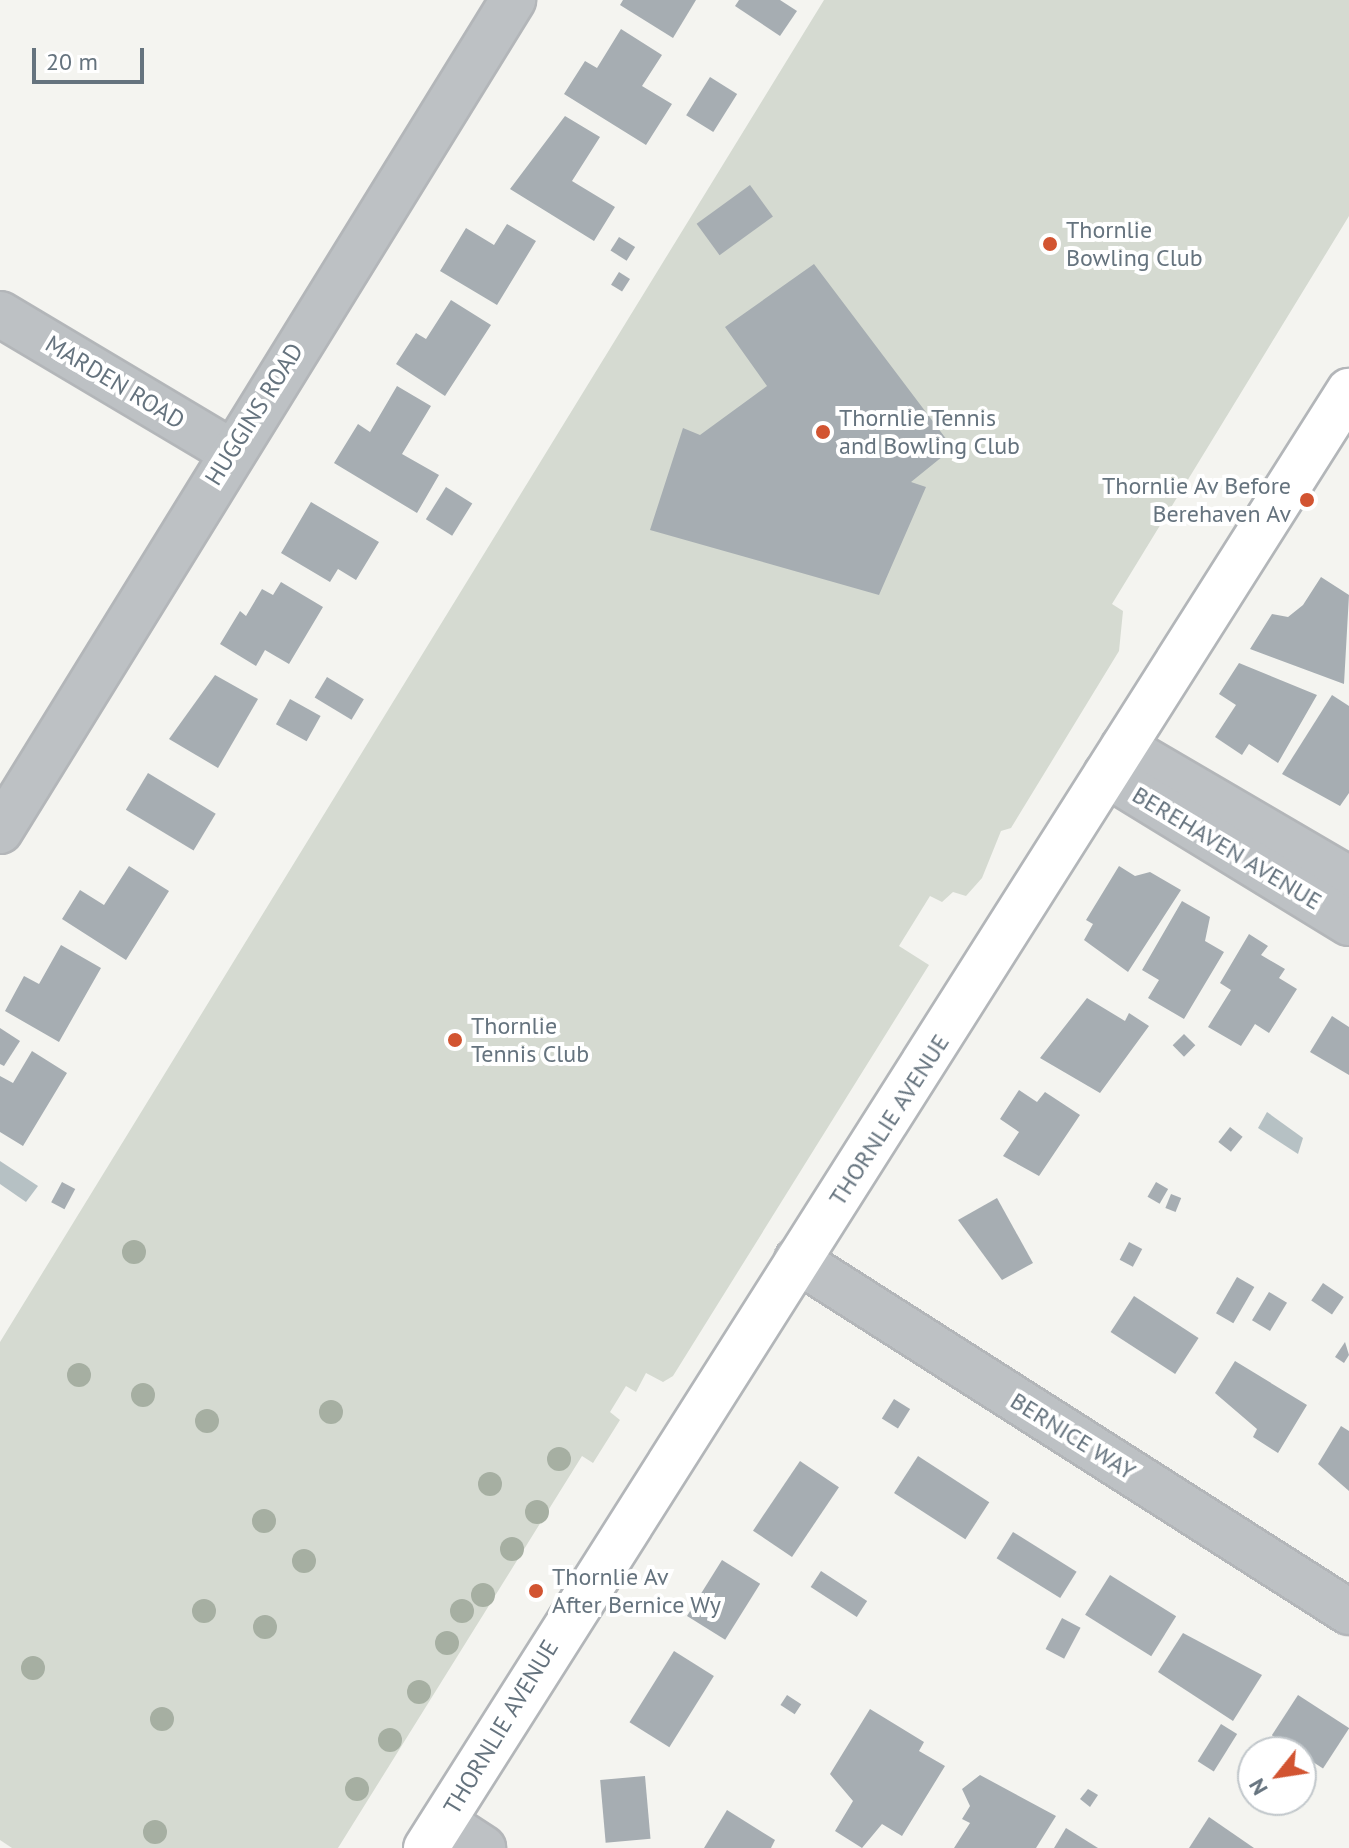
<!DOCTYPE html>
<style>
body{margin:0}
#map{position:relative;width:1349px;height:1848px;overflow:hidden;background:#f4f4f0;font-family:"PT Sans",sans-serif}
div>[style]{position:absolute}
.green>*{inset:0;background:#d5dad1}
.water>*{inset:0;background:#b6c1c4}
.building>*{inset:0;background:#a6adb2;transform-origin:0 0}
.roads{filter:drop-shadow(2px 0 #b3b6b9) drop-shadow(-2px 0 #b3b6b9) drop-shadow(0 2px #b3b6b9) drop-shadow(0 -2px #b3b6b9)}
.minor>*{height:44px;margin:-22px;padding:0 22px;transform-origin:22px;border-radius:22px;background:#bdc1c4}
.major>*{height:44px;margin:-22px;padding:0 22px;transform-origin:22px;border-radius:22px;background:#fff}
.trees>*{width:24px;height:24px;margin:-12px;border-radius:50%;background:#a6afa2}
.dots>*{width:22px;height:22px;translate:-50% -50%;box-sizing:border-box;border:4px solid #fff;border-radius:50%}
span{translate:-50% -50%;white-space:nowrap;text-align:center;line-height:1.15;-webkit-text-stroke:8px #fff;paint-order:stroke}
.poi-label{font-size:24px;color:#65737e}
.left{translate:0 -50%;text-align:left}
.right{translate:-100% -50%;text-align:right}
.street-label{font-size:24px;color:#65737e}
.north{position:absolute;left:1237px;top:1736px;width:80px;height:80px;box-sizing:border-box;background:#fff;border:2px solid #c1c7cb;border-radius:50%;rotate:240deg;font-size:22px;font-weight:700;line-height:32px;text-align:center;color:#65737e}
.north::after{content:'';display:block;margin:auto;width:28px;height:36px;background:#d25431;clip-path:polygon(50% 0,100% 100%,50% 72%,0 100%)}
.scale{position:absolute;left:32px;top:48px;width:112px;height:36px;box-sizing:border-box;border:4px solid #65737e;border-top:0;padding-left:10px;font-size:24px;line-height:28px;white-space:nowrap;color:#65737e;-webkit-text-stroke:6px #fff;paint-order:stroke}
</style>
<div id="map">
<div class="green">
<i style="clip-path:polygon(824px 0,1349px 0,1349px 216px,1112px 604px,1123px 611px,1119px 651px,1011px 828px,1001px 831px,982px 878px,966px 896px,953px 892px,942px 902px,930px 896px,899px 946px,929px 965px,673px 1376px,663px 1382px,646px 1373px,636px 1392px,626px 1386px,610px 1412px,620px 1420px,593px 1463px,582px 1456px,338px 1848px,12px 1848px,0 1840px,0 1342px)"></i>
</div>
<div class="water">
<i style="clip-path:polygon(1267px 1112px,1303px 1138px,1298px 1154px,1258px 1128px)"></i>
<i style="clip-path:polygon(0 1161px,38px 1186px,26px 1202px,0 1184px)"></i>
</div>
<div class="building">
<i style="clip-path:polygon(623px 0,696px 0,673px 38px,620px 5px)"></i>
<i style="clip-path:polygon(739px 0,780px 0,797px 11px,780px 36px,735px 6px)"></i>
<i style="clip-path:polygon(621px 29px,662px 55px,642px 86px,672px 104px,646px 145px,564px 94px,585px 61px,597px 68px)"></i>
<i style="left:710px;top:77px;width:32px;height:45px;rotate:32deg"></i>
<i style="clip-path:polygon(565px 116px,600px 137px,572px 181px,615px 207px,594px 241px,510px 189px)"></i>
<i style="left:750px;top:185px;width:39px;height:66px;rotate:54deg"></i>
<i style="clip-path:polygon(507px 224px,536px 241px,497px 305px,440px 271px,466px 228px,494px 245px)"></i>
<i style="left:619px;top:237px;width:19px;height:16px;rotate:32deg"></i>
<i style="clip-path:polygon(814px 264px,953px 448px,911px 482px,926px 487px,879px 595px,650px 530px,683px 428px,700px 435px,767px 386px,725px 327px)"></i>
<i style="left:619px;top:272px;width:13px;height:15px;rotate:32deg"></i>
<i style="clip-path:polygon(451px 300px,491px 325px,445px 396px,396px 364px,416px 333px,426px 339px)"></i>
<i style="clip-path:polygon(397px 386px,431px 406px,402px 454px,439px 475px,417px 513px,334px 463px,358px 424px,370px 432px)"></i>
<i style="left:446px;top:487px;width:31px;height:38px;rotate:32deg"></i>
<i style="clip-path:polygon(311px 502px,379px 542px,356px 580px,338px 569px,330px 582px,281px 553px)"></i>
<i style="clip-path:polygon(1321px 577px,1349px 595px,1344px 684px,1250px 649px,1272px 614px,1288px 617px,1303px 605px)"></i>
<i style="clip-path:polygon(281px 582px,323px 607px,289px 664px,265px 650px,256px 666px,220px 644px,240px 611px,246px 616px,262px 589px,273px 595px)"></i>
<i style="clip-path:polygon(1239px 663px,1317px 695px,1278px 763px,1249px 744px,1242px 755px,1215px 737px,1236px 705px,1219px 694px)"></i>
<i style="clip-path:polygon(215px 675px,258px 699px,218px 768px,169px 739px)"></i>
<i style="left:327px;top:677px;width:43px;height:24px;rotate:31deg"></i>
<i style="clip-path:polygon(1332px 695px,1349px 706px,1349px 793px,1340px 806px,1282px 774px)"></i>
<i style="left:290px;top:699px;width:35px;height:29px;rotate:29deg"></i>
<i style="left:148px;top:773px;width:79px;height:43px;rotate:31deg"></i>
<i style="clip-path:polygon(129px 866px,169px 891px,126px 960px,62px 919px,80px 890px,104px 905px)"></i>
<i style="clip-path:polygon(1119px 866px,1135px 876px,1150px 872px,1181px 890px,1128px 972px,1084px 940px,1093px 924px,1086px 920px)"></i>
<i style="clip-path:polygon(1182px 901px,1210px 917px,1205px 941px,1224px 952px,1184px 1019px,1148px 998px,1159px 980px,1142px 970px)"></i>
<i style="clip-path:polygon(1249px 934px,1268px 946px,1261px 955px,1285px 969px,1279px 978px,1297px 989px,1269px 1033px,1255px 1024px,1241px 1046px,1208px 1027px,1231px 990px,1220px 983px)"></i>
<i style="clip-path:polygon(61px 945px,101px 968px,59px 1042px,5px 1011px,24px 976px,39px 984px)"></i>
<i style="clip-path:polygon(1087px 998px,1125px 1021px,1129px 1013px,1149px 1026px,1100px 1093px,1040px 1058px)"></i>
<i style="clip-path:polygon(1332px 1016px,1349px 1027px,1349px 1075px,1310px 1052px)"></i>
<i style="clip-path:polygon(0 1028px,20px 1041px,4px 1066px,0 1064px)"></i>
<i style="left:1184px;top:1034px;width:16px;height:16px;rotate:45deg"></i>
<i style="clip-path:polygon(32px 1051px,67px 1073px,23px 1146px,0 1132px,0 1076px,13px 1083px)"></i>
<i style="clip-path:polygon(1019px 1090px,1037px 1102px,1045px 1092px,1080px 1115px,1039px 1176px,1003px 1156px,1019px 1132px,1000px 1119px)"></i>
<i style="left:1230px;top:1127px;width:16px;height:19px;rotate:38deg"></i>
<i style="left:62px;top:1182px;width:15px;height:23px;rotate:28deg"></i>
<i style="left:1156px;top:1182px;width:14px;height:17px;rotate:30deg"></i>
<i style="left:1171px;top:1194px;width:11px;height:15px;rotate:22deg"></i>
<i style="clip-path:polygon(997px 1198px,1033px 1263px,1002px 1280px,958px 1220px)"></i>
<i style="left:1129px;top:1242px;width:15px;height:20px;rotate:28deg"></i>
<i style="left:1237px;top:1277px;width:20px;height:42px;rotate:30deg"></i>
<i style="left:1323px;top:1283px;width:25px;height:21px;rotate:34deg"></i>
<i style="left:1269px;top:1292px;width:21px;height:33px;rotate:31deg"></i>
<i style="left:1134px;top:1296px;width:77px;height:43px;rotate:33deg"></i>
<i style="clip-path:polygon(1345px 1342px,1349px 1355px,1344px 1363px,1335px 1357px)"></i>
<i style="clip-path:polygon(1235px 1361px,1307px 1405px,1278px 1453px,1253px 1437px,1257px 1429px,1215px 1393px)"></i>
<i style="left:894px;top:1399px;width:19px;height:23px;rotate:32deg"></i>
<i style="clip-path:polygon(1341px 1426px,1349px 1431px,1349px 1491px,1318px 1464px)"></i>
<i style="left:918px;top:1456px;width:85px;height:44px;rotate:33deg"></i>
<i style="left:800px;top:1461px;width:47px;height:84px;rotate:34deg"></i>
<i style="left:1013px;top:1532px;width:75px;height:31px;rotate:32deg"></i>
<i style="left:722px;top:1560px;width:45px;height:66px;rotate:32deg"></i>
<i style="left:821px;top:1571px;width:55px;height:19px;rotate:33deg"></i>
<i style="left:1110px;top:1575px;width:78px;height:47px;rotate:32deg"></i>
<i style="left:1062px;top:1618px;width:21px;height:35px;rotate:28deg"></i>
<i style="clip-path:polygon(1183px 1633px,1262px 1675px,1233px 1721px,1158px 1672px)"></i>
<i style="left:674px;top:1651px;width:47px;height:84px;rotate:32deg"></i>
<i style="left:787px;top:1695px;width:17px;height:12px;rotate:33deg"></i>
<i style="left:1298px;top:1695px;width:61px;height:48px;rotate:33deg"></i>
<i style="clip-path:polygon(870px 1709px,924px 1742px,919px 1751px,945px 1766px,902px 1836px,882px 1824px,862px 1848px,835px 1831px,853px 1801px,830px 1774px)"></i>
<i style="left:1221px;top:1724px;width:19px;height:44px;rotate:32deg"></i>
<i style="clip-path:polygon(980px 1775px,1056px 1816px,1036px 1848px,954px 1848px,970px 1823px,962px 1819px,970px 1806px,962px 1789px)"></i>
<i style="left:645px;top:1776px;width:63px;height:45px;rotate:85deg"></i>
<i style="clip-path:polygon(1088px 1789px,1098px 1795px,1090px 1807px,1080px 1799px)"></i>
<i style="clip-path:polygon(727px 1810px,775px 1840px,771px 1848px,704px 1848px)"></i>
<i style="clip-path:polygon(1209px 1817px,1254px 1848px,1189px 1848px)"></i>
<i style="clip-path:polygon(1066px 1828px,1098px 1848px,1054px 1848px)"></i>
</div>
<div class="roads">
<div class="minor">
<i style="left:0;top:314px;width:268px;rotate:30.8deg"></i>
<i style="left:1123px;top:747px;width:262px;rotate:30.3deg"></i>
<i style="left:1106px;top:774px;width:285px;rotate:31.5deg"></i>
<i style="left:0;top:831px;width:977px;rotate:-58.31deg"></i>
<i style="left:797px;top:1260px;width:655px;rotate:32.52deg"></i>
<i style="left:443px;top:1822px;width:48px;rotate:33deg"></i>
</div>
<div class="major">
<i style="left:426px;top:1848px;width:1725px;rotate:-57.65deg"></i>
</div>
</div>
<div class="trees">
<i style="left:134px;top:1252px"></i>
<i style="left:79px;top:1375px"></i>
<i style="left:143px;top:1395px"></i>
<i style="left:331px;top:1412px"></i>
<i style="left:207px;top:1421px"></i>
<i style="left:559px;top:1459px"></i>
<i style="left:490px;top:1484px"></i>
<i style="left:537px;top:1512px"></i>
<i style="left:264px;top:1521px"></i>
<i style="left:512px;top:1549px"></i>
<i style="left:304px;top:1561px"></i>
<i style="left:483px;top:1595px"></i>
<i style="left:204px;top:1611px"></i>
<i style="left:462px;top:1611px"></i>
<i style="left:265px;top:1627px"></i>
<i style="left:447px;top:1643px"></i>
<i style="left:33px;top:1668px"></i>
<i style="left:419px;top:1692px"></i>
<i style="left:162px;top:1719px"></i>
<i style="left:390px;top:1740px"></i>
<i style="left:357px;top:1789px"></i>
<i style="left:155px;top:1832px"></i>
</div>
<div class="dots">
<i style="left:1050px;top:244px;background:#d25431"></i>
<i style="left:823px;top:432px;background:#d25431"></i>
<i style="left:1307px;top:500px;background:#d25431"></i>
<i style="left:455px;top:1040px;background:#d25431"></i>
<i style="left:536px;top:1591px;background:#d25431"></i>
</div>
<div class="poi-label">
<span class="left" style="left:1066px;top:244px">Thornlie<br>Bowling Club</span>
<span class="left" style="left:839px;top:432px">Thornlie Tennis<br>and Bowling Club</span>
<span class="right" style="left:1291px;top:500px">Thornlie Av Before<br>Berehaven Av</span>
<span class="left" style="left:471px;top:1040px">Thornlie<br>Tennis Club</span>
<span class="left" style="left:552px;top:1591px">Thornlie Av<br>After Bernice Wy</span>
</div>
<div class="street-label">
<span style="left:115px;top:382px;rotate:31deg">MARDEN ROAD</span>
<span style="left:254px;top:414px;rotate:-58deg">HUGGINS ROAD</span>
<span style="left:1227px;top:848px;rotate:31deg">BEREHAVEN AVENUE</span>
<span style="left:889px;top:1120px;rotate:-57deg">THORNLIE AVENUE</span>
<span style="left:1073px;top:1436px;rotate:32deg">BERNICE WAY</span>
<span style="left:501px;top:1727px;rotate:-59deg">THORNLIE AVENUE</span>
</div>
<div class="north">N</div>
<div class="scale">20 m</div>
</div>
